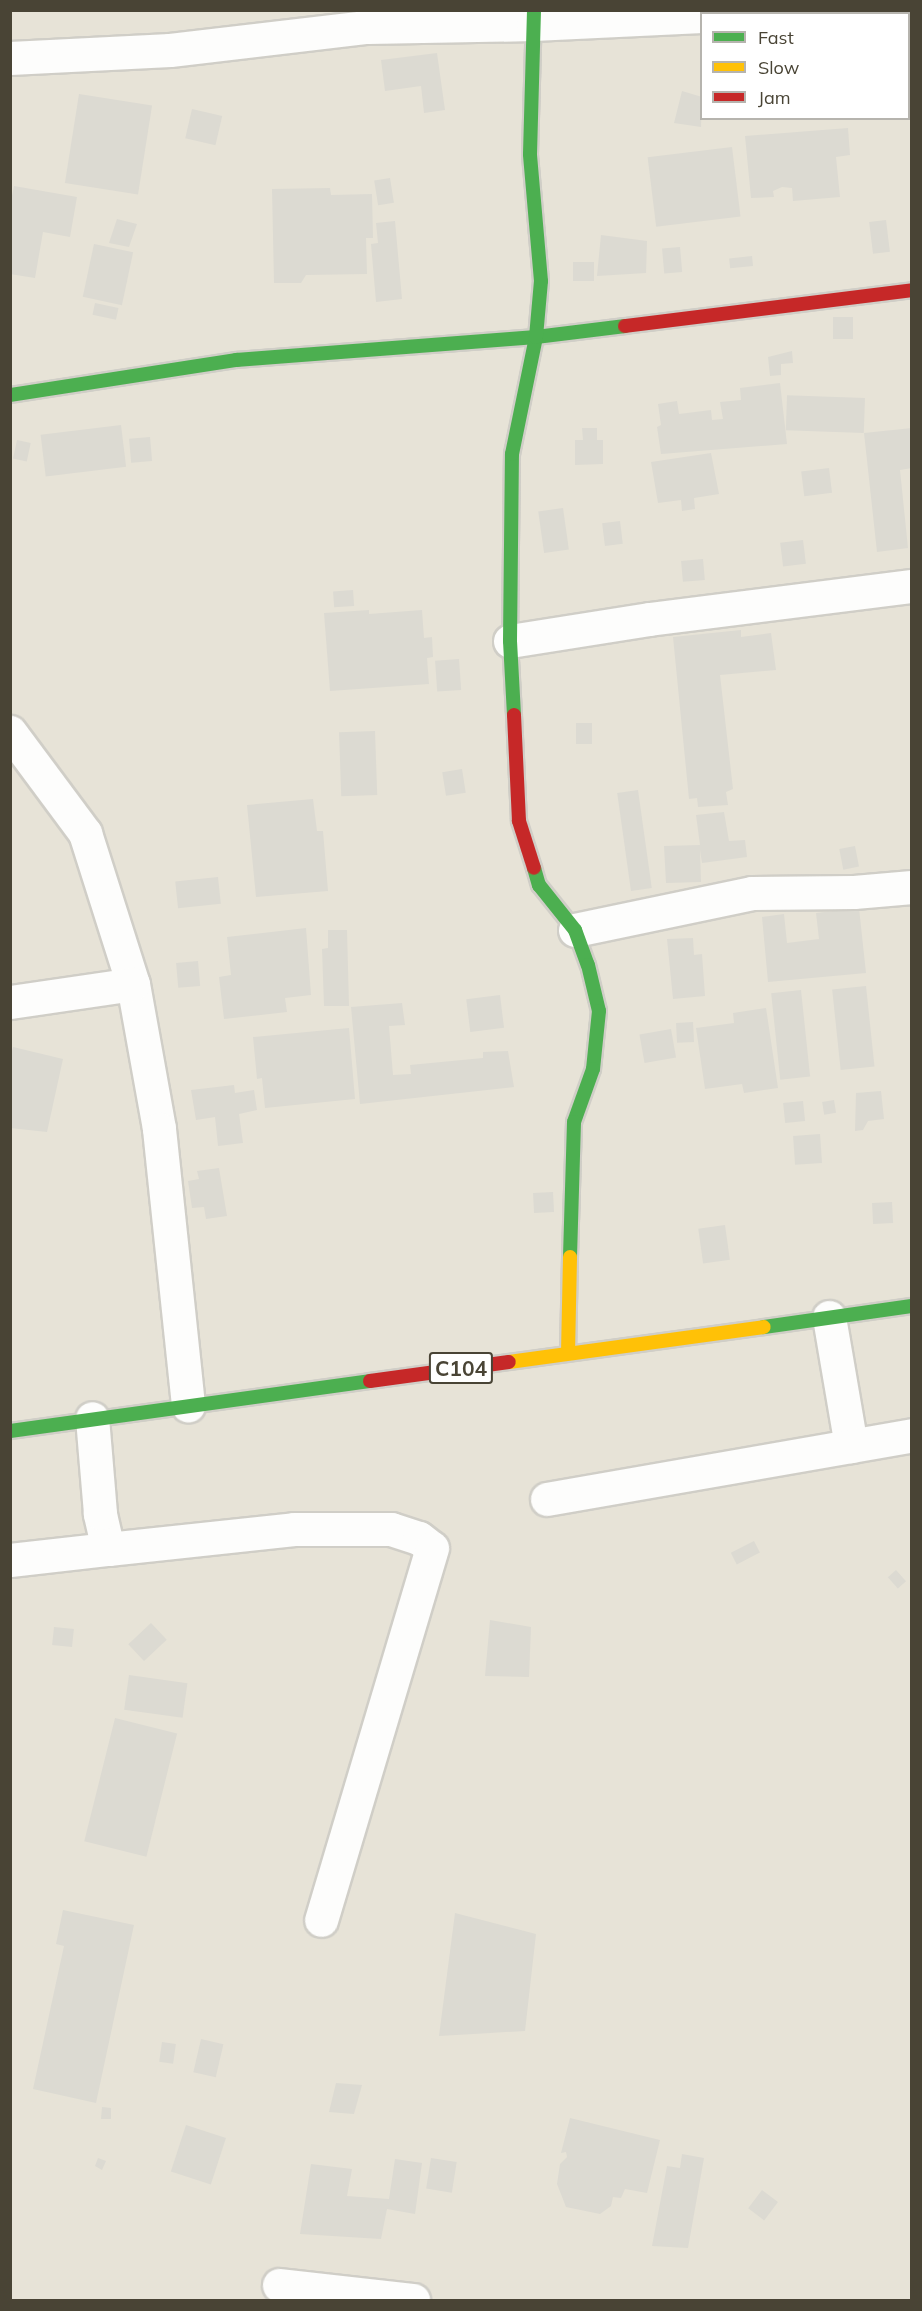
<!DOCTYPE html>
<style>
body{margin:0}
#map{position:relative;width:922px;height:2311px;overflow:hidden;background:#f2f1ea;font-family:Mulish,sans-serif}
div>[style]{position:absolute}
.residential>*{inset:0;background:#e7e3d7}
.building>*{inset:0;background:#dcdad2;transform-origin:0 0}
.roads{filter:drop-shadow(2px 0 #d0cec7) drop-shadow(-2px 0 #d0cec7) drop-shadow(0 2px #d0cec7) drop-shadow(0 -2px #d0cec7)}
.street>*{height:33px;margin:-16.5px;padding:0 16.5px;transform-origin:16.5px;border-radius:16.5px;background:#fdfdfc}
.fast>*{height:14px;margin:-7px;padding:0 7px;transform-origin:7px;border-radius:7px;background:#4caf50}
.slow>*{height:14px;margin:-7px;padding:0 7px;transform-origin:7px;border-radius:7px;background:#ffc107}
.jam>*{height:14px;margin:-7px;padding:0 7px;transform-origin:7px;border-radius:7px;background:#c62828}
span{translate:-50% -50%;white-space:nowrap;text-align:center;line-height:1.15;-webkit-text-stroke:5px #fff;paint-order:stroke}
.shield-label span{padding:2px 4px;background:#fff;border:2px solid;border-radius:4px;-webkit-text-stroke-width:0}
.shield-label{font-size:21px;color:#494435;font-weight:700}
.frame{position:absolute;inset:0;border:12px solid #494435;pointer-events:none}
.legend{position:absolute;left:700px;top:12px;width:210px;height:108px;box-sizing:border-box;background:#fff;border:2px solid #b6b4ae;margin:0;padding:8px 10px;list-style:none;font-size:18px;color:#494435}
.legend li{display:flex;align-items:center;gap:12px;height:30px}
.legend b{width:30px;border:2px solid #b6b4ae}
</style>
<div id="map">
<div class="residential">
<i style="clip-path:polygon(evenodd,11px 11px,911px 11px,911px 2300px,11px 2300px,11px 11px,702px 14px,908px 14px,908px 118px,702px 118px,702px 14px)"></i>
</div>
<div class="building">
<i style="clip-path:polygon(437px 53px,445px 110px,424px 113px,421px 86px,385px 91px,381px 60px)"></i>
<i style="clip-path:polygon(682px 91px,702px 97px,701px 127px,674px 123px)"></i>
<i style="left:79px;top:94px;width:74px;height:90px;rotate:9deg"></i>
<i style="left:192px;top:109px;width:31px;height:30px;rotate:13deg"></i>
<i style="clip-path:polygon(848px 128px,850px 155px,836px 157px,840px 197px,793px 201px,792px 188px,782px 187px,773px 191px,774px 197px,751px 198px,745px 136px)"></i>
<i style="left:732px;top:147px;width:70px;height:85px;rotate:83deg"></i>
<i style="left:390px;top:178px;width:25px;height:16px;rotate:81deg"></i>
<i style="clip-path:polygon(14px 186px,77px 197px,70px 237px,43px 232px,35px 278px,10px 274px,10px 205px)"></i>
<i style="clip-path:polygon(330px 188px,331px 195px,372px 194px,373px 238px,366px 238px,367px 274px,306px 275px,301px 283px,274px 283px,272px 189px)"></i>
<i style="clip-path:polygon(117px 219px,137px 224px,129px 247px,109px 243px)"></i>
<i style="left:886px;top:220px;width:32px;height:17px;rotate:83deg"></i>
<i style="clip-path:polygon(395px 221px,402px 299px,376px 302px,371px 244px,378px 243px,376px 223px)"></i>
<i style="clip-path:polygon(601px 235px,647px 241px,646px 273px,597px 276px)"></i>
<i style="left:94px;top:244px;width:40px;height:54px;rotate:12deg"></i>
<i style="left:680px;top:247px;width:25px;height:18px;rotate:85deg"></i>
<i style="left:752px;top:256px;width:10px;height:23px;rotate:84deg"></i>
<i style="left:594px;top:262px;width:19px;height:21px;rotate:90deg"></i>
<i style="left:95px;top:303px;width:24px;height:12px;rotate:12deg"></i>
<i style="left:853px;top:317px;width:22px;height:20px;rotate:90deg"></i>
<i style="clip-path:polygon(792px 351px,793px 363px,781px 364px,781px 375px,770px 376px,768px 357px)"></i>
<i style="clip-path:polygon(780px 383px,787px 444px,661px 454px,657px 427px,661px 425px,658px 404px,677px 401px,679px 414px,711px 410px,712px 420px,723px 419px,720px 402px,741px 400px,740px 388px)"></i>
<i style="left:865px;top:398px;width:35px;height:78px;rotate:92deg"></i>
<i style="left:121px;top:425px;width:42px;height:81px;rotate:83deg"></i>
<i style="clip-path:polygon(582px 428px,597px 428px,597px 440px,603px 440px,603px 464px,575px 465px,575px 440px,583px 440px)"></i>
<i style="clip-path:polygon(912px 428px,912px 468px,900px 470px,908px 548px,877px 552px,864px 433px)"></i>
<i style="left:150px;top:437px;width:24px;height:21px;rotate:85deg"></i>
<i style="left:17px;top:440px;width:14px;height:19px;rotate:12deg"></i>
<i style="clip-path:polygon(711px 453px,719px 494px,694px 498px,695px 509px,682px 511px,681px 500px,658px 503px,651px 462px)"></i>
<i style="left:829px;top:468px;width:25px;height:28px;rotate:83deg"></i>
<i style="left:563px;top:508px;width:42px;height:25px;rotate:82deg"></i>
<i style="left:620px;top:521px;width:23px;height:18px;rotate:83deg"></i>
<i style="left:803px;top:540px;width:24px;height:23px;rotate:83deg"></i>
<i style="left:703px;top:559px;width:21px;height:22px;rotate:85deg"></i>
<i style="left:353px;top:590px;width:16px;height:20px;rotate:86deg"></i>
<i style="clip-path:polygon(369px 610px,369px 614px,422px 610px,424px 638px,432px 637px,433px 657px,427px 658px,429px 684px,330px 691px,324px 613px)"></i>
<i style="clip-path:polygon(741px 630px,741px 637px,771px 633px,776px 670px,720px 675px,733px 789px,726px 792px,728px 805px,698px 807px,697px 798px,689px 799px,673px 637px)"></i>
<i style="left:459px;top:659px;width:31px;height:24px;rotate:86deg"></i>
<i style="left:576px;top:723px;width:16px;height:21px"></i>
<i style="left:375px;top:731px;width:64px;height:36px;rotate:88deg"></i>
<i style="left:462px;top:769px;width:24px;height:20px;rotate:81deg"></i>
<i style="left:638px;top:790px;width:99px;height:21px;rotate:82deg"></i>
<i style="clip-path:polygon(313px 799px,317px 831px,323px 831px,328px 891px,256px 897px,247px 805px)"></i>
<i style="clip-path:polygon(724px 812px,729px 841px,745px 840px,747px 857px,702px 863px,700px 850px,701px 882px,666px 883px,664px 846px,700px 845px,696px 815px)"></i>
<i style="left:855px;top:846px;width:21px;height:16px;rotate:79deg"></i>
<i style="left:218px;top:877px;width:27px;height:43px;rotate:84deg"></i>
<i style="clip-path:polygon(859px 908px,866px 973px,768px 982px,762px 917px,784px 914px,787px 943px,819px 939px,816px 913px)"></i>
<i style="clip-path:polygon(306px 928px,311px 995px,285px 998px,287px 1012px,224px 1019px,219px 977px,231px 975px,227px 937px)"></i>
<i style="clip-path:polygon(328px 930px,347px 930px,349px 1006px,324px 1006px,322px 949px,328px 948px)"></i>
<i style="clip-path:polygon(693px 938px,694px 955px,702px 954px,705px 996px,673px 999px,667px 939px)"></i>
<i style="left:198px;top:961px;width:25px;height:22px;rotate:85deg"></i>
<i style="left:866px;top:986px;width:81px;height:34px;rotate:84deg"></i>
<i style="left:801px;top:990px;width:87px;height:30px;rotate:84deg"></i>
<i style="left:500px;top:995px;width:33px;height:34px;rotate:83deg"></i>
<i style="clip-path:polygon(402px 1003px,405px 1025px,389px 1026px,393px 1075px,411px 1074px,410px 1065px,483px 1058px,483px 1052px,508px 1051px,514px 1087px,360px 1104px,351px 1007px)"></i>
<i style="clip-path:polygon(766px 1008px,778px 1088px,744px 1093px,742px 1084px,705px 1089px,696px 1028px,734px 1023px,733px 1013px)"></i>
<i style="left:693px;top:1022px;width:20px;height:17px;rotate:87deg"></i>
<i style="clip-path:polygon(349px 1028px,355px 1099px,265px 1108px,262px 1078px,257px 1079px,253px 1037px)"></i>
<i style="left:671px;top:1029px;width:29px;height:32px;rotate:80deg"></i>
<i style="clip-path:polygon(13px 1047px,63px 1059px,47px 1132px,10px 1128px,10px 1058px)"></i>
<i style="clip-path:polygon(234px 1085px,235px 1093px,254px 1090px,257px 1110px,239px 1114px,243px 1143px,218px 1146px,215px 1117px,196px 1120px,191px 1090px)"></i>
<i style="clip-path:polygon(881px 1091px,884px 1119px,868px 1121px,863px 1130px,855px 1131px,856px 1093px)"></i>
<i style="left:834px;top:1100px;width:13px;height:12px;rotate:81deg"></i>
<i style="left:803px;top:1101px;width:20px;height:20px;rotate:84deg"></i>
<i style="left:820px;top:1134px;width:29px;height:27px;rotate:86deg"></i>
<i style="clip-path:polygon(219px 1168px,227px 1216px,206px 1219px,204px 1207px,192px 1208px,188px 1181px,199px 1179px,197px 1171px)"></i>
<i style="left:553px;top:1192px;width:20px;height:20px;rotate:87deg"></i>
<i style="left:892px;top:1202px;width:21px;height:20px;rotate:87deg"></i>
<i style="left:725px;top:1225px;width:35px;height:27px;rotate:82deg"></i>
<i style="left:754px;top:1541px;width:13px;height:26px;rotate:63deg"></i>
<i style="left:896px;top:1570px;width:15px;height:11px;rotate:48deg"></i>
<i style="clip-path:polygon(490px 1620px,531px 1627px,529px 1677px,485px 1676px)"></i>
<i style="left:151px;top:1623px;width:23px;height:31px;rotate:47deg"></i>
<i style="left:54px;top:1627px;width:20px;height:18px;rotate:6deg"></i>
<i style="left:129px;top:1675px;width:59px;height:35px;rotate:8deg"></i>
<i style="left:115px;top:1718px;width:64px;height:127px;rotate:14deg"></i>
<i style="clip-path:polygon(63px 1910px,134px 1925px,96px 2103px,33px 2089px,64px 1946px,56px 1944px)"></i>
<i style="clip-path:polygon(455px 1913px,536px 1934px,525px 2031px,439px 2036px)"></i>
<i style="left:201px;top:2039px;width:23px;height:34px;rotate:13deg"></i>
<i style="left:162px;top:2042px;width:14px;height:20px;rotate:8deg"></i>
<i style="clip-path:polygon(336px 2083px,362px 2085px,354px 2114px,329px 2112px)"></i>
<i style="clip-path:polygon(102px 2107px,111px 2108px,111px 2119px,101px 2119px)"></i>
<i style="clip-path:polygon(570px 2118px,660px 2140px,647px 2193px,625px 2189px,621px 2198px,613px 2197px,611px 2206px,600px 2214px,566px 2207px,557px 2184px,560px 2164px,567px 2157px,566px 2152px,561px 2153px)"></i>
<i style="left:186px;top:2125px;width:42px;height:49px;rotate:18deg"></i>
<i style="clip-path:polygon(682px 2154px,704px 2158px,688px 2248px,652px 2246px,667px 2166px,680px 2168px)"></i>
<i style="clip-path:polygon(98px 2158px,106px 2161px,102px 2170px,95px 2166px)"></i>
<i style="left:431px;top:2158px;width:26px;height:31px;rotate:9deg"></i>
<i style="clip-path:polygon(395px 2159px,422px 2163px,415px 2214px,387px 2209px,381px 2239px,300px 2234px,311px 2164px,352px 2169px,347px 2196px,389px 2199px)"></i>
<i style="left:762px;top:2190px;width:20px;height:23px;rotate:37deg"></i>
</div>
<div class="roads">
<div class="street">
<i style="left:746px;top:14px;width:61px;rotate:-3.8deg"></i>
<i style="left:10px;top:58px;width:160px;rotate:-2.9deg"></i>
<i style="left:170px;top:50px;width:198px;rotate:-6.7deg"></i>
<i style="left:367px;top:27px;width:166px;rotate:-1deg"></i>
<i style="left:533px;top:24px;width:169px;rotate:-2.7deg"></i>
<i style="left:510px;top:641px;width:141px;rotate:-9deg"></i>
<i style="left:649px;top:619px;width:265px;rotate:-7.2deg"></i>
<i style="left:10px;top:732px;width:126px;rotate:53.4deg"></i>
<i style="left:85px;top:833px;width:158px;rotate:72.4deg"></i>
<i style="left:133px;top:984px;width:147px;rotate:79.8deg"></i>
<i style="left:159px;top:1129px;width:278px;rotate:84deg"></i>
<i style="left:575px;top:930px;width:181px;rotate:-11.8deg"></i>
<i style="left:752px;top:893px;width:102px;rotate:-0.6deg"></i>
<i style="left:854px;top:892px;width:58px;rotate:-4.9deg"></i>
<i style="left:10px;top:1002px;width:124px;rotate:-8.3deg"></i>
<i style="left:829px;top:1317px;width:131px;rotate:80.3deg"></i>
<i style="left:547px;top:1499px;width:371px;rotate:-9.9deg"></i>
<i style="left:108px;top:1549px;width:187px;rotate:-6.1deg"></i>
<i style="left:294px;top:1529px;width:97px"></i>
<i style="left:391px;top:1529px;width:29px;rotate:18deg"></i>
<i style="left:419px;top:1538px;width:16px;rotate:38deg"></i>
<i style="left:432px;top:1548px;width:388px;rotate:106.6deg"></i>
<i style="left:10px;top:1560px;width:99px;rotate:-6.4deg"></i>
<i style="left:108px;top:1549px;width:37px;rotate:-103deg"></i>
<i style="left:100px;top:1513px;width:95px;rotate:-94.8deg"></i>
<i style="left:279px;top:2285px;width:135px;rotate:6.4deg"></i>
</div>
<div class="fast">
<i style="left:10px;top:395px;width:229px;rotate:-8.8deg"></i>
<i style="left:236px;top:360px;width:301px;rotate:-4.4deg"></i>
<i style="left:536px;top:337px;width:90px;rotate:-7deg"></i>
<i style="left:514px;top:715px;width:74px;rotate:-93.1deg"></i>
<i style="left:510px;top:641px;width:187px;rotate:-89.4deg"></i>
<i style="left:512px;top:454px;width:119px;rotate:-78.4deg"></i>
<i style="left:536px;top:337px;width:56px;rotate:-84.9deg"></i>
<i style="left:541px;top:281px;width:127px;rotate:-95deg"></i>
<i style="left:530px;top:154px;width:144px;rotate:-88.4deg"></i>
<i style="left:534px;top:868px;width:18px;rotate:74deg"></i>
<i style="left:539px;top:885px;width:58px;rotate:51.3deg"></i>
<i style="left:575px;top:930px;width:37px;rotate:70deg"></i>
<i style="left:588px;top:965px;width:47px;rotate:76.6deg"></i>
<i style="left:599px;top:1011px;width:58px;rotate:95.9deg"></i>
<i style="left:593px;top:1069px;width:56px;rotate:109.7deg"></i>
<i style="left:574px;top:1122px;width:135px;rotate:91.7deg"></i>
<i style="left:764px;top:1327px;width:149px;rotate:-8.1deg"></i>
<i style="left:10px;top:1431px;width:363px;rotate:-7.9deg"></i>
</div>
<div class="slow">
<i style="left:568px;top:1353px;width:96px;rotate:-88.8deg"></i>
<i style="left:509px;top:1362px;width:257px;rotate:-7.8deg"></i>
</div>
<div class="jam">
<i style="left:625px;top:326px;width:289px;rotate:-7.1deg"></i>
<i style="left:514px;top:715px;width:106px;rotate:87.3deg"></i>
<i style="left:519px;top:821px;width:49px;rotate:72.3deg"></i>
<i style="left:370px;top:1381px;width:140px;rotate:-7.8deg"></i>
</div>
</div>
<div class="shield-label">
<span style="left:461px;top:1368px">C104</span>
</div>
<div class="frame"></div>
<ul class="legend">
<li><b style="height:8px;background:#4caf50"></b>Fast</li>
<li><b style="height:8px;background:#ffc107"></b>Slow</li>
<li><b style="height:8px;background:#c62828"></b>Jam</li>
</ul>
</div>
